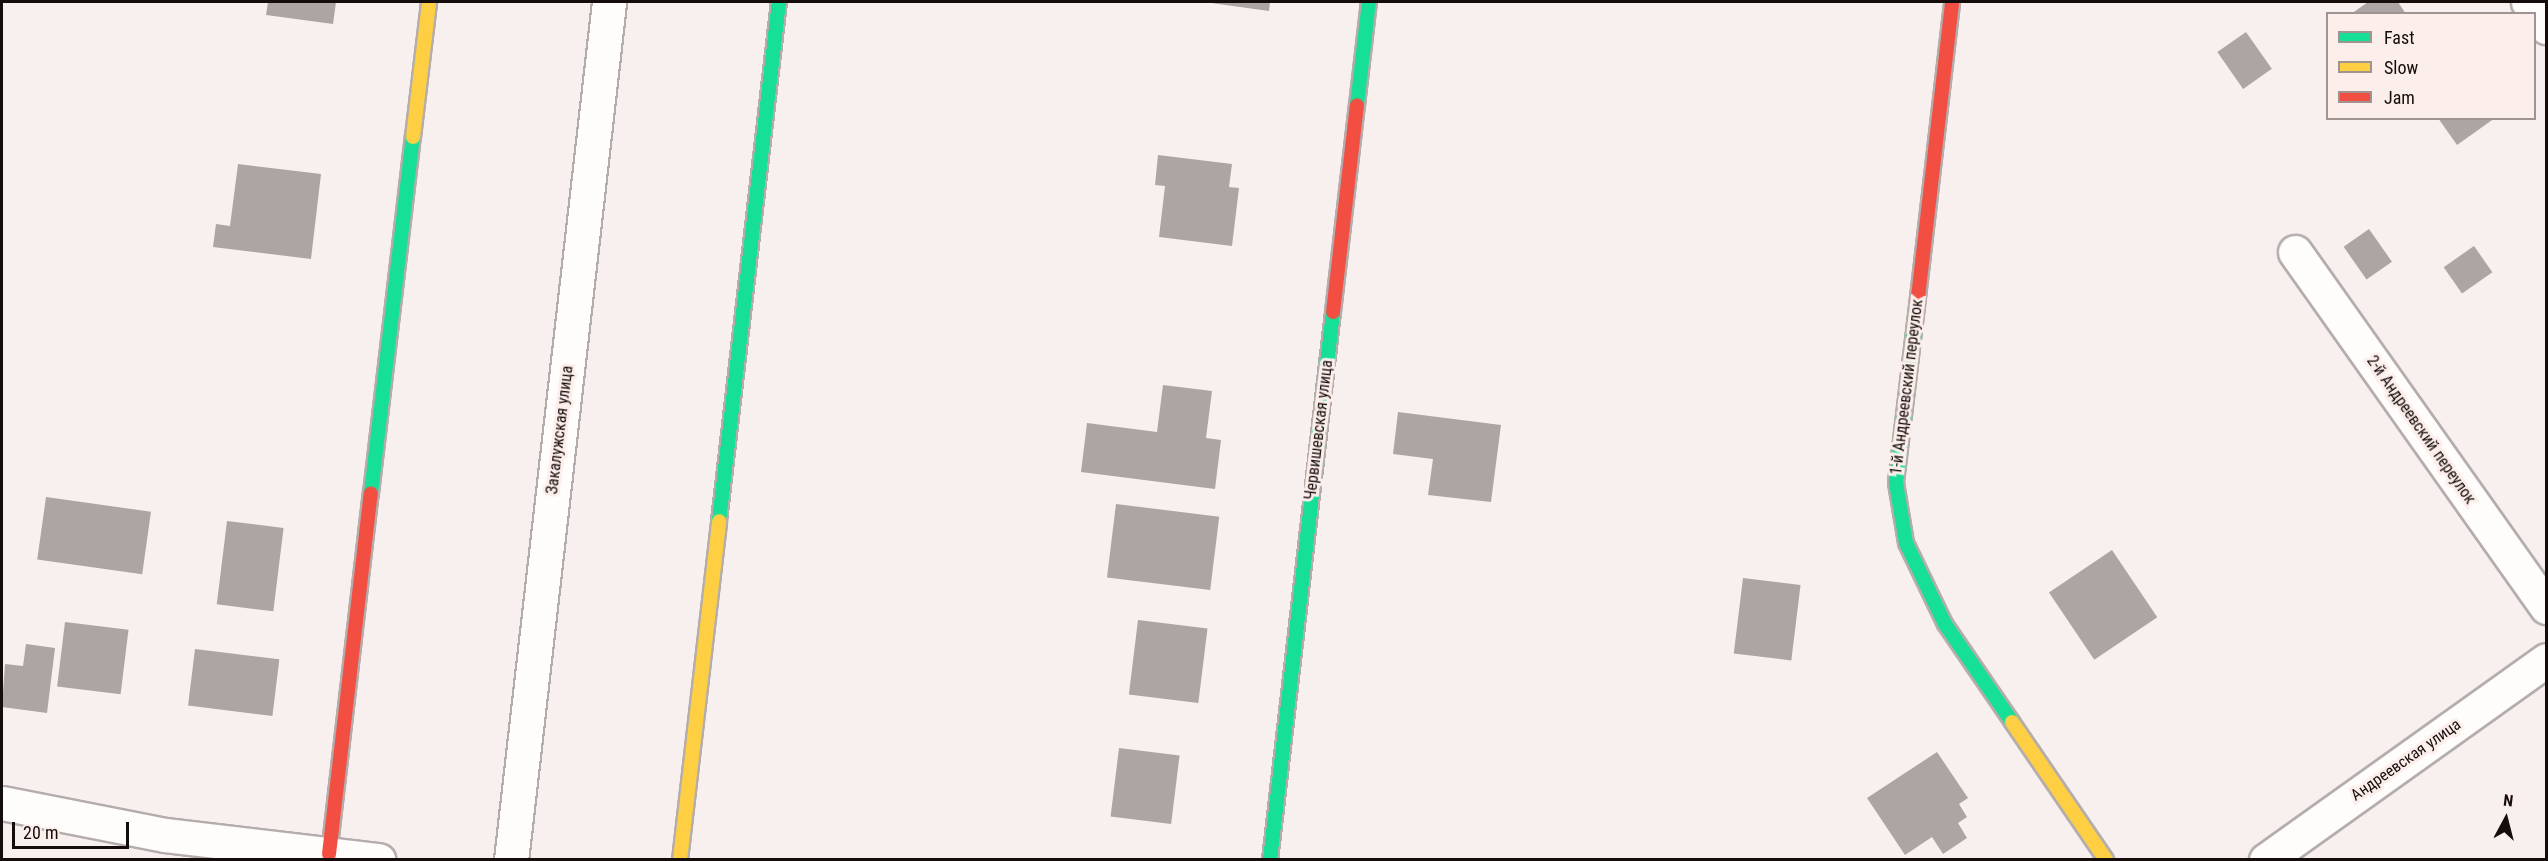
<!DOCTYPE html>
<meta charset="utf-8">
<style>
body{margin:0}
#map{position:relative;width:2548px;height:861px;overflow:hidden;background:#f8f0ee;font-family:"Roboto Condensed",sans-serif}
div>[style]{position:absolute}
.building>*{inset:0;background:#aca5a3;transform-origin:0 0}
.roads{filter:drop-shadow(2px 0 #b4adab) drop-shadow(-2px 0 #b4adab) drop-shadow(0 2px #b4adab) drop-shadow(0 -2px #b4adab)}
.street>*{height:33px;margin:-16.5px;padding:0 16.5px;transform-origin:16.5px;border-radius:16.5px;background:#fefdfc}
.fast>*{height:14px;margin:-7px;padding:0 7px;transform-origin:7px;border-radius:7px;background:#16e098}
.slow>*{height:14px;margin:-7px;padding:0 7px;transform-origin:7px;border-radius:7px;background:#ffcf43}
.jam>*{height:14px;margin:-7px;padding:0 7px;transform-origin:7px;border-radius:7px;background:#f24e42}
span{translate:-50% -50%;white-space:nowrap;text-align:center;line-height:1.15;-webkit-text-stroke:6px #fceeea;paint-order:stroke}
.street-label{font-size:16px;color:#150d0c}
.frame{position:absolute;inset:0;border:3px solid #150d0c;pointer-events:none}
.legend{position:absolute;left:2326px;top:12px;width:210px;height:108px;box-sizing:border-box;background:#fceeea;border:2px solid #a09491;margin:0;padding:8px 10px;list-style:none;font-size:18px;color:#150d0c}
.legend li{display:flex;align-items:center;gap:12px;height:30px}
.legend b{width:30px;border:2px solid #a09491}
.north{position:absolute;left:2476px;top:789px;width:60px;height:60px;-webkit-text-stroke:4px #fceeea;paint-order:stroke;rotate:7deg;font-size:16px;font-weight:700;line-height:24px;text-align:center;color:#150d0c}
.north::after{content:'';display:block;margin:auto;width:21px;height:27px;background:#150d0c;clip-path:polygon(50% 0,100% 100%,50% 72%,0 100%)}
.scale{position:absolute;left:12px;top:822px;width:117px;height:27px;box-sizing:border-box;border:3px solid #150d0c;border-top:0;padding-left:8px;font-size:18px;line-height:21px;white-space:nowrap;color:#150d0c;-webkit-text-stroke:4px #fceeea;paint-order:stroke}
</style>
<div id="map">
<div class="building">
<i style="clip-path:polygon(268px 2px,336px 2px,333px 24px,266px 15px)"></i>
<i style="clip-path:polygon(1204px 2px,1270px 2px,1269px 11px)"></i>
<i style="clip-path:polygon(2368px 2px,2398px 2px,2406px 14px,2351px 14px)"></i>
<i style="left:2246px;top:32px;width:45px;height:35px;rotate:55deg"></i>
<i style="clip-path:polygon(2438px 118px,2495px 118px,2457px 145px)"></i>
<i style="clip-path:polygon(1158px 155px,1232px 164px,1229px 187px,1239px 188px,1232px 246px,1159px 237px,1165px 186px,1155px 185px)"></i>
<i style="clip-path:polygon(238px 164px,321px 174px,311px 259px,213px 247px,216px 224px,230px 226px)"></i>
<i style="left:2369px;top:229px;width:40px;height:31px;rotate:55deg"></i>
<i style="left:2474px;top:246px;width:32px;height:37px;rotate:55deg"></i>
<i style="clip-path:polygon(1163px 385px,1212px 391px,1206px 438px,1221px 440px,1215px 489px,1081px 472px,1087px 423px,1157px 432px)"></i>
<i style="clip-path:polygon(1398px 412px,1501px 425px,1491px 502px,1428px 495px,1433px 459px,1393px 454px)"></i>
<i style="left:46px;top:497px;width:106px;height:63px;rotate:8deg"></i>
<i style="left:1116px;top:504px;width:104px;height:74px;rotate:7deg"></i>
<i style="left:227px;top:521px;width:57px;height:84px;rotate:7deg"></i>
<i style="left:2112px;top:550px;width:81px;height:76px;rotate:56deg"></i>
<i style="left:1743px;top:578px;width:58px;height:76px;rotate:7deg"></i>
<i style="left:1138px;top:620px;width:70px;height:75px;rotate:7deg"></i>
<i style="left:65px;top:622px;width:64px;height:65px;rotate:7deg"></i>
<i style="clip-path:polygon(26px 644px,55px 648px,47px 713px,2px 707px,5px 664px,23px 666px)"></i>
<i style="left:195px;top:649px;width:85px;height:57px;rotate:7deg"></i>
<i style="left:1119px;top:748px;width:61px;height:69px;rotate:7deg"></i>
<i style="clip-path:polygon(1937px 752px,1968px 798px,1959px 804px,1967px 817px,1958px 823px,1967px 838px,1943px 854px,1932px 837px,1905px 855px,1867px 798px)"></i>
</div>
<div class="roads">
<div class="street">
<i style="left:2528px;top:2px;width:31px;rotate:54deg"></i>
<i style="left:2295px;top:252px;width:435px;rotate:54.7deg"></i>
<i style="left:2px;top:803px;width:166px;rotate:11.1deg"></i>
<i style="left:165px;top:835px;width:215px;rotate:6.7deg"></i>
<i style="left:511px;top:860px;width:864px;rotate:-83.48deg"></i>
<i style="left:2266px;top:860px;width:344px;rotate:-35.5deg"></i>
</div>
<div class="fast">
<i style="left:1357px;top:105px;width:104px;rotate:-83.4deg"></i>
<i style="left:1917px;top:306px;width:178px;rotate:96.8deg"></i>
<i style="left:1896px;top:483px;width:61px;rotate:80.5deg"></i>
<i style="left:1906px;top:543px;width:90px;rotate:64.3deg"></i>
<i style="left:1945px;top:624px;width:119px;rotate:55.6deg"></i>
<i style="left:371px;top:493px;width:358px;rotate:-83.3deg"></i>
<i style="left:719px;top:521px;width:522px;rotate:-83.41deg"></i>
<i style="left:1270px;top:860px;width:552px;rotate:-83.44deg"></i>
</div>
<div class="slow">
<i style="left:413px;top:137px;width:136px;rotate:-83.2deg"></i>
<i style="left:2012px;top:722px;width:167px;rotate:55.7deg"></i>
<i style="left:680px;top:860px;width:341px;rotate:-83.4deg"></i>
</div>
<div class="jam">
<i style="left:1917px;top:306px;width:306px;rotate:-83.4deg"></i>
<i style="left:1333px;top:312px;width:208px;rotate:-83.4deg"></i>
<i style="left:329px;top:854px;width:363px;rotate:-83.4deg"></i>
</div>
</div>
<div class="street-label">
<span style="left:1907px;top:387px;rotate:-83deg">1-й Андреевский переулок</span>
<span style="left:560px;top:430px;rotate:-83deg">Закалужская улица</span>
<span style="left:1319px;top:430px;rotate:-83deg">Червишевская улица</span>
<span style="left:2421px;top:430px;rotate:55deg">2-й Андреевский переулок</span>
<span style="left:2406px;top:760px;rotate:-35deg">Андреевская улица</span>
</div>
<div class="frame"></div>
<ul class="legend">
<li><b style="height:8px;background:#16e098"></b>Fast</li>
<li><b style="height:8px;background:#ffcf43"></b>Slow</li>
<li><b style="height:8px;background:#f24e42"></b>Jam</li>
</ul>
<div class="north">N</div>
<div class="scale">20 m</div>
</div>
